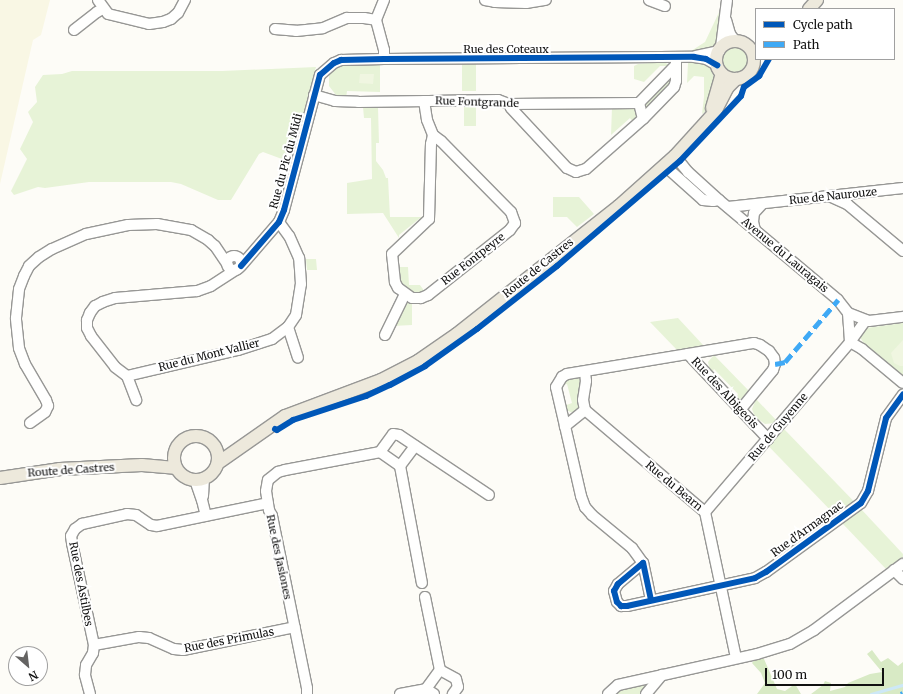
<!DOCTYPE html>
<style>
body{margin:0}
#map{position:relative;width:903px;height:694px;overflow:hidden;background:#fdfcf7;font-family:Merriweather,serif}
div>[style]{position:absolute}
.farmland>*{inset:0;background:#f9f7e4}
.green>*{inset:0;background:#e7f3d7;transform-origin:0 0}
.round{border-radius:50%}
.forest>*{inset:0;background:#d8eac5}
.pitch>*{inset:0;background:#f0f6e1}
.stream>*{height:2.5px;margin:-1.25px;padding:0 1.25px;transform-origin:1.25px;border-radius:1.25px;background:#cde8f7}
.roads{filter:drop-shadow(1px 0 #979795) drop-shadow(-1px 0 #979795) drop-shadow(0 1px #979795) drop-shadow(0 -1px #979795)}
.minor>*{height:10px;margin:-5px;padding:0 5px;transform-origin:5px;border-radius:5px;background:#fffffe}
.minor>.ring{margin:-5px;padding:0;box-sizing:content-box;background:none;border:10px solid #fffffe;border-radius:50%}
.major>*{height:12px;margin:-6px;padding:0 6px;transform-origin:6px;border-radius:6px;background:#ede9dc}
.major>.ring{margin:-6px;padding:0;box-sizing:content-box;background:none;border:12px solid #ede9dc;border-radius:50%}
.quiet>*{height:5px;margin-top:-2.5px;transform-origin:0;background:repeating-linear-gradient(90deg,#3fa9f5 0 10px,transparent 0 15px)}
.cycleway>*{height:6px;margin:-3px;padding:0 3px;transform-origin:3px;border-radius:3px;background:#0057b8}
span{translate:-50% -50%;white-space:nowrap;text-align:center;line-height:1.15;-webkit-text-stroke:4px #fff;paint-order:stroke}
.street-label{font-size:11px;color:#111}
.legend{position:absolute;left:755px;top:8px;width:140px;height:52px;box-sizing:border-box;background:#fff;border:1px solid #a0a0a0;margin:0;padding:5px 7px;list-style:none;font-size:12px;color:#111}
.legend li{display:flex;align-items:center;gap:8px;height:20px}
.legend b{width:20px;border:1px solid #a0a0a0}
.north{position:absolute;left:8px;top:646px;width:40px;height:40px;box-sizing:border-box;background:#fff;border:1px solid #a0a0a0;border-radius:50%;rotate:152deg;font-size:11px;font-weight:700;line-height:16px;text-align:center;color:#111}
.north::after{content:'';display:block;margin:auto;width:14px;height:18px;background:#646362;clip-path:polygon(50% 0,100% 100%,50% 72%,0 100%)}
.scale{position:absolute;left:765px;top:668px;width:119px;height:18px;box-sizing:border-box;border:2px solid #111;border-top:0;padding-left:5px;font-size:12px;line-height:14px;white-space:nowrap;color:#111;-webkit-text-stroke:3px #fff;paint-order:stroke}
</style>
<div id="map">
<div class="farmland">
<i style="clip-path:polygon(0 0,50px 0,41px 35px,33px 40px,0 184px)"></i>
</div>
<div class="green">
<i style="clip-path:polygon(721px 8px,717px 44px,707px 50px,688px 53px,705px 42px)"></i>
<i class="round" style="left:721px;top:46px;width:28px;height:28px"></i>
<i style="clip-path:polygon(663px 62px,668px 64px,669px 66px,660px 66px,644px 82px,634px 79px,634px 66px,638px 64px)"></i>
<i style="clip-path:polygon(704px 62px,709px 65px,714px 77px,706px 111px,702px 114px,704px 97px,704px 77px,694px 76px,687px 83px,688px 63px)"></i>
<i style="clip-path:polygon(344px 63px,380px 63px,380px 92px,347px 91px,346px 98px,336px 95px,329px 86px,329px 75px,332px 70px)"></i>
<i style="left:462px;top:64px;width:14px;height:27px"></i>
<i style="clip-path:polygon(316px 67px,290px 162px,263px 152px,259px 154px,231px 200px,218px 200px,181px 184px,171px 182px,89px 182px,45px 188px,38px 187px,14px 195px,11px 191px,27px 159px,20px 149px,33px 122px,28px 112px,37px 102px,35px 87px,43px 75px,62px 74px,72px 71px,222px 71px)"></i>
<i style="clip-path:polygon(671px 77px,673px 82px,645px 111px,643px 103px)"></i>
<i style="left:476px;top:106px;width:20px;height:12px;rotate:90deg"></i>
<i style="clip-path:polygon(363px 107px,378px 107px,379px 143px,376px 143px,376px 161px,383px 170px,386px 178px,388px 178px,390px 217px,423px 217px,419px 219px,399px 235px,399px 238px,383px 213px,347px 214px,347px 183px,372px 179px,371px 118px,364px 118px)"></i>
<i style="clip-path:polygon(612px 107px,637px 107px,636px 117px,633px 122px,630px 118px,611px 135px)"></i>
<i style="clip-path:polygon(553px 197px,579px 197px,594px 214px,577px 227px,567px 217px,553px 217px)"></i>
<i style="clip-path:polygon(306px 259px,316px 259px,317px 270px,307px 270px)"></i>
<i style="clip-path:polygon(399px 267px,408px 267px,409px 285px,420px 285px,425px 292px,416px 293px,407px 290px,401px 281px)"></i>
<i style="clip-path:polygon(405px 301px,412px 303px,412px 325px,393px 326px)"></i>
<i style="clip-path:polygon(678px 318px,704px 346px,677px 350px,650px 322px)"></i>
<i style="clip-path:polygon(903px 323px,903px 378px,864px 344px,860px 337px,866px 328px)"></i>
<i style="clip-path:polygon(714px 355px,749px 391px,741px 399px,736px 398px,738px 394px,714px 369px,712px 373px,710px 371px,708px 362px)"></i>
<i style="clip-path:polygon(574px 376px,580px 379px,582px 383px,580px 408px,573px 413px,566px 410px,564px 406px,572px 403px,567px 384px,560px 386px,565px 379px)"></i>
<i style="clip-path:polygon(756px 399px,777px 421px,775px 423px,765px 424px,755px 417px,752px 409px)"></i>
<i style="left:784px;top:429px;width:100px;height:23px;rotate:46deg"></i>
<i style="clip-path:polygon(861px 509px,903px 554px,903px 557px,886px 569px,842px 523px)"></i>
<i style="clip-path:polygon(645px 684px,647px 686px,641px 694px,612px 694px,614px 690px)"></i>
</div>
<div class="forest">
<i style="clip-path:polygon(872px 650px,881px 662px,888px 658px,898px 666px,903px 662px,903px 694px,811px 694px,823px 685px,825px 681px,831px 683px,830px 691px,845px 687px,848px 683px,870px 674px,882px 672px,867px 654px)"></i>
<i style="clip-path:polygon(755px 659px,764px 659px,777px 689px,785px 691px,795px 684px,801px 694px,757px 694px,765px 683px,761px 673px,752px 663px)"></i>
</div>
<div class="pitch">
<i style="clip-path:polygon(360px 74px,374px 74px,373px 84px,359px 83px)"></i>
<i style="clip-path:polygon(903px 340px,903px 366px,900px 366px,894px 363px,891px 353px)"></i>
</div>
<div class="stream">
<i style="left:871px;top:694px;width:33px;rotate:-16deg"></i>
</div>
<div class="roads">
<div class="minor">
<i style="left:98px;top:0;width:17px;rotate:54deg"></i>
<i style="left:108px;top:14px;width:42px;rotate:13.7deg"></i>
<i style="left:149px;top:24px;width:14px;rotate:-8deg"></i>
<i style="left:163px;top:22px;width:9px;rotate:-21deg"></i>
<i style="left:171px;top:19px;width:9px;rotate:-41deg"></i>
<i style="left:178px;top:13px;width:15px;rotate:-62deg"></i>
<i style="left:384px;top:0;width:22px;rotate:112deg"></i>
<i style="left:376px;top:20px;width:31px;rotate:75deg"></i>
<i style="left:384px;top:50px;width:9px;rotate:90deg"></i>
<i style="left:485px;top:0;width:10px;rotate:11deg"></i>
<i style="left:495px;top:2px;width:31px;rotate:2deg"></i>
<i style="left:526px;top:3px;width:20px;rotate:-9deg"></i>
<i style="left:649px;top:0;width:17px;rotate:21deg"></i>
<i style="left:726px;top:20px;width:15px;rotate:74deg"></i>
<i style="left:730px;top:34px;width:10px;rotate:53deg"></i>
<i style="left:275px;top:29px;width:21px;rotate:5deg"></i>
<i style="left:296px;top:31px;width:27px;rotate:-6deg"></i>
<i style="left:323px;top:28px;width:26px;rotate:-23deg"></i>
<i style="left:347px;top:18px;width:17px"></i>
<i style="left:364px;top:18px;width:12px;rotate:9deg"></i>
<i style="left:74px;top:30px;width:29px;rotate:-38deg"></i>
<i style="left:97px;top:12px;width:7px;rotate:-27deg"></i>
<i style="left:721px;top:47px;width:47px;rotate:-82.7deg"></i>
<i style="left:696px;top:56px;width:24px;rotate:-12deg"></i>
<i style="left:314px;top:95px;width:22px;rotate:16deg"></i>
<i style="left:335px;top:101px;width:23px;rotate:2deg"></i>
<i style="left:358px;top:102px;width:140px;rotate:-0.8deg"></i>
<i style="left:498px;top:100px;width:12px;rotate:20deg"></i>
<i style="left:509px;top:104px;width:130px;rotate:-0.4deg"></i>
<i style="left:424px;top:101px;width:19px;rotate:81deg"></i>
<i style="left:427px;top:120px;width:16px;rotate:68deg"></i>
<i style="left:433px;top:135px;width:10px;rotate:37deg"></i>
<i style="left:441px;top:141px;width:100px;rotate:45.4deg"></i>
<i style="left:511px;top:212px;width:12px;rotate:70deg"></i>
<i style="left:515px;top:223px;width:9px;rotate:126deg"></i>
<i style="left:510px;top:230px;width:105px;rotate:141.6deg"></i>
<i style="left:428px;top:295px;width:8px;rotate:157deg"></i>
<i style="left:421px;top:298px;width:9px;rotate:180deg"></i>
<i style="left:412px;top:298px;width:17px;rotate:-144deg"></i>
<i style="left:398px;top:288px;width:7px;rotate:-117deg"></i>
<i style="left:395px;top:282px;width:28px;rotate:-96deg"></i>
<i style="left:392px;top:254px;width:51px;rotate:-43.4deg"></i>
<i style="left:429px;top:219px;width:75px;rotate:-88.5deg"></i>
<i style="left:431px;top:144px;width:9px;rotate:-77deg"></i>
<i style="left:639px;top:103px;width:16px;rotate:76deg"></i>
<i style="left:643px;top:119px;width:45px;rotate:-45.9deg"></i>
<i style="left:674px;top:87px;width:6px;rotate:-72deg"></i>
<i style="left:676px;top:81px;width:16px;rotate:-90deg"></i>
<i style="left:639px;top:103px;width:53px;rotate:-45.8deg"></i>
<i style="left:676px;top:65px;width:4px;rotate:-90deg"></i>
<i style="left:509px;top:104px;width:4px;rotate:63deg"></i>
<i style="left:511px;top:108px;width:82px;rotate:47deg"></i>
<i style="left:567px;top:168px;width:10px;rotate:24deg"></i>
<i style="left:576px;top:172px;width:10px;rotate:-17deg"></i>
<i style="left:586px;top:169px;width:76px;rotate:-41.3deg"></i>
<i style="left:675px;top:156px;width:21px;rotate:51deg"></i>
<i style="left:688px;top:172px;width:42px;rotate:42.1deg"></i>
<i style="left:719px;top:200px;width:155px;rotate:40deg"></i>
<i style="left:838px;top:300px;width:16px;rotate:52deg"></i>
<i style="left:665px;top:166px;width:51px;rotate:41.8deg"></i>
<i style="left:703px;top:200px;width:10px;rotate:6deg"></i>
<i style="left:713px;top:201px;width:6px;rotate:-9deg"></i>
<i style="left:829px;top:196px;width:20px;rotate:24deg"></i>
<i style="left:847px;top:204px;width:73px;rotate:40deg"></i>
<i style="left:728px;top:207px;width:176px;rotate:-6.2deg"></i>
<i style="left:755px;top:230px;width:8px;rotate:-104deg"></i>
<i style="left:753px;top:222px;width:9px;rotate:-84deg"></i>
<i style="left:754px;top:213px;width:12px;rotate:-48deg"></i>
<i class="ring" style="left:227px;top:256px;width:4px;height:4px"></i>
<i style="left:241px;top:266px;width:58px;rotate:-49.2deg"></i>
<i style="left:279px;top:222px;width:13px;rotate:-67deg"></i>
<i style="left:284px;top:210px;width:140px;rotate:-75.1deg"></i>
<i style="left:320px;top:75px;width:18px;rotate:-41deg"></i>
<i style="left:334px;top:63px;width:8px;rotate:-23deg"></i>
<i style="left:341px;top:60px;width:43px;rotate:-1.3deg"></i>
<i style="left:384px;top:59px;width:310px;rotate:-0.4deg"></i>
<i style="left:694px;top:57px;width:12px;rotate:9deg"></i>
<i style="left:706px;top:59px;width:13px;rotate:29deg"></i>
<i style="left:237px;top:269px;width:31px;rotate:147deg"></i>
<i style="left:211px;top:286px;width:15px;rotate:160deg"></i>
<i style="left:197px;top:291px;width:82px;rotate:175.1deg"></i>
<i style="left:115px;top:298px;width:13px;rotate:162deg"></i>
<i style="left:103px;top:302px;width:9px;rotate:153deg"></i>
<i style="left:95px;top:306px;width:9px;rotate:126deg"></i>
<i style="left:90px;top:313px;width:8px;rotate:113deg"></i>
<i style="left:87px;top:320px;width:8px;rotate:90deg"></i>
<i style="left:87px;top:328px;width:9px;rotate:63deg"></i>
<i style="left:91px;top:336px;width:39px;rotate:52deg"></i>
<i style="left:115px;top:367px;width:15px;rotate:37deg"></i>
<i style="left:127px;top:376px;width:114px;rotate:-13.2deg"></i>
<i style="left:238px;top:350px;width:36px;rotate:-18deg"></i>
<i style="left:272px;top:339px;width:20px;rotate:-37deg"></i>
<i style="left:288px;top:327px;width:14px;rotate:-56deg"></i>
<i style="left:296px;top:315px;width:31px;rotate:-81deg"></i>
<i style="left:301px;top:284px;width:26px;rotate:-94deg"></i>
<i style="left:299px;top:258px;width:24px;rotate:-114deg"></i>
<i style="left:289px;top:236px;width:17px;rotate:-126deg"></i>
<i style="left:848px;top:313px;width:22px;rotate:21deg"></i>
<i style="left:869px;top:321px;width:34px;rotate:-7deg"></i>
<i style="left:848px;top:313px;width:29px;rotate:86deg"></i>
<i style="left:288px;top:327px;width:32px;rotate:72deg"></i>
<i style="left:385px;top:335px;width:46px;rotate:-64deg"></i>
<i style="left:850px;top:342px;width:14px;rotate:30deg"></i>
<i style="left:862px;top:349px;width:53px;rotate:39.7deg"></i>
<i style="left:688px;top:354px;width:67px;rotate:-9.5deg"></i>
<i style="left:754px;top:343px;width:6px;rotate:18deg"></i>
<i style="left:760px;top:345px;width:11px;rotate:34deg"></i>
<i style="left:769px;top:351px;width:9px;rotate:54deg"></i>
<i style="left:774px;top:358px;width:6px;rotate:81deg"></i>
<i style="left:775px;top:364px;width:6px;rotate:108deg"></i>
<i style="left:773px;top:370px;width:50px;rotate:129.4deg"></i>
<i style="left:585px;top:372px;width:9px;rotate:84deg"></i>
<i style="left:586px;top:381px;width:19px;rotate:99deg"></i>
<i style="left:583px;top:400px;width:10px;rotate:79deg"></i>
<i style="left:585px;top:410px;width:26px;rotate:141deg"></i>
<i style="left:565px;top:426px;width:40px;rotate:-103deg"></i>
<i style="left:556px;top:387px;width:12px;rotate:-59deg"></i>
<i style="left:562px;top:377px;width:6px;rotate:-31deg"></i>
<i style="left:567px;top:374px;width:123px;rotate:-9.4deg"></i>
<i style="left:688px;top:354px;width:117px;rotate:46.7deg"></i>
<i style="left:127px;top:376px;width:26px;rotate:69deg"></i>
<i style="left:585px;top:410px;width:157px;rotate:40.4deg"></i>
<i style="left:705px;top:512px;width:149px;rotate:78deg"></i>
<i style="left:30px;top:423px;width:19px;rotate:-36deg"></i>
<i style="left:45px;top:412px;width:7px;rotate:-63deg"></i>
<i style="left:48px;top:406px;width:6px;rotate:-108deg"></i>
<i style="left:46px;top:400px;width:42px;rotate:-120.3deg"></i>
<i style="left:25px;top:364px;width:17px;rotate:-111deg"></i>
<i style="left:19px;top:348px;width:30px;rotate:-96deg"></i>
<i style="left:16px;top:318px;width:29px;rotate:-84deg"></i>
<i style="left:19px;top:289px;width:14px;rotate:-69deg"></i>
<i style="left:24px;top:276px;width:11px;rotate:-63deg"></i>
<i style="left:29px;top:266px;width:13px;rotate:-42deg"></i>
<i style="left:39px;top:257px;width:15px;rotate:-32deg"></i>
<i style="left:52px;top:249px;width:37px;rotate:-24deg"></i>
<i style="left:86px;top:234px;width:43px;rotate:-12.1deg"></i>
<i style="left:128px;top:225px;width:29px;rotate:-2deg"></i>
<i style="left:157px;top:224px;width:35px;rotate:10deg"></i>
<i style="left:191px;top:230px;width:20px;rotate:30deg"></i>
<i style="left:208px;top:240px;width:9px;rotate:41deg"></i>
<i style="left:215px;top:246px;width:23px;rotate:56deg"></i>
<i style="left:565px;top:426px;width:72px;rotate:77.1deg"></i>
<i style="left:581px;top:496px;width:12px;rotate:70deg"></i>
<i style="left:585px;top:507px;width:11px;rotate:49deg"></i>
<i style="left:592px;top:515px;width:52px;rotate:39.5deg"></i>
<i style="left:632px;top:548px;width:19px;rotate:54deg"></i>
<i style="left:415px;top:446px;width:25px;rotate:127deg"></i>
<i style="left:400px;top:466px;width:24px;rotate:-145deg"></i>
<i style="left:380px;top:452px;width:22px;rotate:-54deg"></i>
<i style="left:393px;top:434px;width:6px;rotate:9deg"></i>
<i style="left:399px;top:435px;width:108px;rotate:33.7deg"></i>
<i style="left:400px;top:466px;width:119px;rotate:79.4deg"></i>
<i style="left:195px;top:480px;width:21px;rotate:71deg"></i>
<i style="left:202px;top:500px;width:16px;rotate:76deg"></i>
<i style="left:203px;top:496px;width:17px;rotate:-87deg"></i>
<i style="left:705px;top:512px;width:223px;rotate:-49.5deg"></i>
<i style="left:850px;top:342px;width:27px;rotate:-54deg"></i>
<i style="left:894px;top:570px;width:13px;rotate:45deg"></i>
<i style="left:425px;top:597px;width:75px;rotate:78.4deg"></i>
<i style="left:651px;top:600px;width:38px;rotate:-102deg"></i>
<i style="left:643px;top:563px;width:33px;rotate:140deg"></i>
<i style="left:618px;top:584px;width:8px;rotate:120deg"></i>
<i style="left:614px;top:591px;width:11px;rotate:75deg"></i>
<i style="left:617px;top:602px;width:6px;rotate:45deg"></i>
<i style="left:621px;top:606px;width:6px"></i>
<i style="left:627px;top:606px;width:131px;rotate:-12.3deg"></i>
<i style="left:755px;top:578px;width:13px;rotate:-29deg"></i>
<i style="left:766px;top:572px;width:117px;rotate:-36deg"></i>
<i style="left:861px;top:503px;width:14px;rotate:-60deg"></i>
<i style="left:868px;top:491px;width:75px;rotate:-76.1deg"></i>
<i style="left:886px;top:418px;width:29px;rotate:-54deg"></i>
<i style="left:94px;top:645px;width:46px;rotate:-10.1deg"></i>
<i style="left:139px;top:637px;width:10px;rotate:6deg"></i>
<i style="left:149px;top:638px;width:27px;rotate:24deg"></i>
<i style="left:174px;top:649px;width:9px;rotate:6deg"></i>
<i style="left:183px;top:650px;width:114px;rotate:-11.6deg"></i>
<i style="left:90px;top:694px;width:20px;rotate:-105deg"></i>
<i style="left:85px;top:675px;width:10px;rotate:-84deg"></i>
<i style="left:86px;top:665px;width:14px;rotate:-60deg"></i>
<i style="left:93px;top:653px;width:8px;rotate:-83deg"></i>
<i style="left:94px;top:645px;width:104px;rotate:-102.2deg"></i>
<i style="left:72px;top:543px;width:7px;rotate:-98deg"></i>
<i style="left:71px;top:536px;width:8px;rotate:-60deg"></i>
<i style="left:75px;top:529px;width:9px;rotate:-36deg"></i>
<i style="left:82px;top:524px;width:46px;rotate:-12.5deg"></i>
<i style="left:127px;top:514px;width:9px;rotate:6deg"></i>
<i style="left:136px;top:515px;width:18px;rotate:34deg"></i>
<i style="left:151px;top:525px;width:6px;rotate:9deg"></i>
<i style="left:157px;top:526px;width:113px;rotate:-11.7deg"></i>
<i style="left:307px;top:694px;width:6px;rotate:-90deg"></i>
<i style="left:307px;top:688px;width:176px;rotate:-101.5deg"></i>
<i style="left:272px;top:516px;width:7px;rotate:-117deg"></i>
<i style="left:269px;top:510px;width:19px;rotate:-99deg"></i>
<i style="left:266px;top:491px;width:11px;rotate:-80deg"></i>
<i style="left:268px;top:480px;width:13px;rotate:-39deg"></i>
<i style="left:278px;top:472px;width:7px;rotate:-16deg"></i>
<i style="left:285px;top:470px;width:97px;rotate:-10.7deg"></i>
<i style="left:400px;top:694px;width:26px;rotate:-11deg"></i>
<i style="left:434px;top:694px;width:9px;rotate:-148deg"></i>
<i style="left:426px;top:689px;width:24px;rotate:-54deg"></i>
<i style="left:440px;top:670px;width:18px;rotate:29deg"></i>
<i style="left:456px;top:679px;width:8px;rotate:76deg"></i>
<i style="left:458px;top:687px;width:9px;rotate:126deg"></i>
<i style="left:608px;top:694px;width:13px;rotate:-42deg"></i>
<i style="left:618px;top:685px;width:142px;rotate:-12.6deg"></i>
<i style="left:757px;top:654px;width:34px;rotate:-17deg"></i>
<i style="left:790px;top:644px;width:28px;rotate:-30deg"></i>
<i style="left:814px;top:630px;width:111px;rotate:-36.6deg"></i>
<i style="left:646px;top:694px;width:25px;rotate:-50deg"></i>
</div>
<div class="major">
<i style="left:809px;top:9px;width:12px;rotate:-48deg"></i>
<i class="ring" style="left:716px;top:41px;width:26px;height:26px"></i>
<i style="left:712px;top:108px;width:35px;rotate:-74deg"></i>
<i class="ring" style="left:174px;top:436px;width:32px;height:32px"></i>
<i style="left:218px;top:463px;width:82px;rotate:-35deg"></i>
<i style="left:285px;top:416px;width:103px;rotate:-20.6deg"></i>
<i style="left:381px;top:380px;width:42px;rotate:-27.2deg"></i>
<i style="left:418px;top:361px;width:47px;rotate:-34.7deg"></i>
<i style="left:457px;top:334px;width:206px;rotate:-38.3deg"></i>
<i style="left:619px;top:206px;width:75px;rotate:-41.8deg"></i>
<i style="left:675px;top:156px;width:59px;rotate:-47.7deg"></i>
<i style="left:715px;top:112px;width:27px;rotate:-63deg"></i>
<i style="left:727px;top:88px;width:13px;rotate:-45deg"></i>
<i style="left:0;top:478px;width:61px;rotate:-8.5deg"></i>
<i style="left:60px;top:469px;width:82px;rotate:-2.8deg"></i>
<i style="left:142px;top:465px;width:33px;rotate:5deg"></i>
</div>
</div>
<div class="quiet">
<i style="left:775px;top:364px;width:10px;rotate:-11deg"></i>
<i style="left:785px;top:362px;width:82px;rotate:-49.5deg"></i>
<i style="left:901px;top:694px;width:2px;rotate:-27deg"></i>
</div>
<div class="cycleway">
<i style="left:241px;top:266px;width:58px;rotate:-49.2deg"></i>
<i style="left:279px;top:222px;width:13px;rotate:-67deg"></i>
<i style="left:284px;top:210px;width:140px;rotate:-75.1deg"></i>
<i style="left:320px;top:75px;width:18px;rotate:-41deg"></i>
<i style="left:334px;top:63px;width:8px;rotate:-23deg"></i>
<i style="left:341px;top:60px;width:43px;rotate:-1.3deg"></i>
<i style="left:384px;top:59px;width:310px;rotate:-0.4deg"></i>
<i style="left:694px;top:57px;width:12px;rotate:9deg"></i>
<i style="left:706px;top:59px;width:13px;rotate:29deg"></i>
<i style="left:275px;top:429px;width:2px;rotate:27deg"></i>
<i style="left:277px;top:430px;width:19px;rotate:-32deg"></i>
<i style="left:293px;top:420px;width:77px;rotate:-18.2deg"></i>
<i style="left:366px;top:396px;width:26px;rotate:-25deg"></i>
<i style="left:390px;top:385px;width:40px;rotate:-28deg"></i>
<i style="left:425px;top:366px;width:64px;rotate:-35.4deg"></i>
<i style="left:477px;top:329px;width:102px;rotate:-38.2deg"></i>
<i style="left:557px;top:266px;width:162px;rotate:-40.5deg"></i>
<i style="left:680px;top:161px;width:89px;rotate:-46.8deg"></i>
<i style="left:741px;top:96px;width:9px;rotate:-72deg"></i>
<i style="left:744px;top:87px;width:19px;rotate:-36deg"></i>
<i style="left:759px;top:76px;width:20px;rotate:-60deg"></i>
<i style="left:651px;top:600px;width:38px;rotate:-102deg"></i>
<i style="left:643px;top:563px;width:33px;rotate:140deg"></i>
<i style="left:618px;top:584px;width:8px;rotate:120deg"></i>
<i style="left:614px;top:591px;width:11px;rotate:75deg"></i>
<i style="left:617px;top:602px;width:6px;rotate:45deg"></i>
<i style="left:621px;top:606px;width:6px"></i>
<i style="left:627px;top:606px;width:131px;rotate:-12.3deg"></i>
<i style="left:755px;top:578px;width:13px;rotate:-29deg"></i>
<i style="left:766px;top:572px;width:117px;rotate:-36deg"></i>
<i style="left:861px;top:503px;width:14px;rotate:-60deg"></i>
<i style="left:868px;top:491px;width:75px;rotate:-76.1deg"></i>
<i style="left:886px;top:418px;width:29px;rotate:-54deg"></i>
</div>
<div class="street-label">
<span style="left:506px;top:49px">Rue des Coteaux</span>
<span style="left:477px;top:102px;rotate:2deg">Rue Fontgrande</span>
<span style="left:286px;top:161px;rotate:-75deg">Rue du Pic du Midi</span>
<span style="left:833px;top:196px;rotate:-6deg">Rue de Naurouze</span>
<span style="left:785px;top:255px;rotate:40deg">Avenue du Lauragais</span>
<span style="left:473px;top:259px;rotate:-38deg">Rue Fontpeyre</span>
<span style="left:538px;top:268px;rotate:-39deg">Route de Castres</span>
<span style="left:209px;top:355px;rotate:-14deg">Rue du Mont Vallier</span>
<span style="left:725px;top:393px;rotate:47deg">Rue des Albigeois</span>
<span style="left:778px;top:427px;rotate:-50deg">Rue de Guyenne</span>
<span style="left:71px;top:470px;rotate:-4deg">Route de Castres</span>
<span style="left:674px;top:486px;rotate:40deg">Rue du Bearn</span>
<span style="left:807px;top:529px;rotate:-36deg">Rue d'Armagnac</span>
<span style="left:279px;top:557px;rotate:78deg">Rue des Jasiones</span>
<span style="left:81px;top:584px;rotate:79deg">Rue des Astilbes</span>
<span style="left:229px;top:640px;rotate:-11deg">Rue des Primulas</span>
</div>
<ul class="legend">
<li><b style="height:5px;background:#0057b8"></b>Cycle path</li>
<li><b style="height:5px;background:#3fa9f5"></b>Path</li>
</ul>
<div class="north">N</div>
<div class="scale">100 m</div>
</div>
